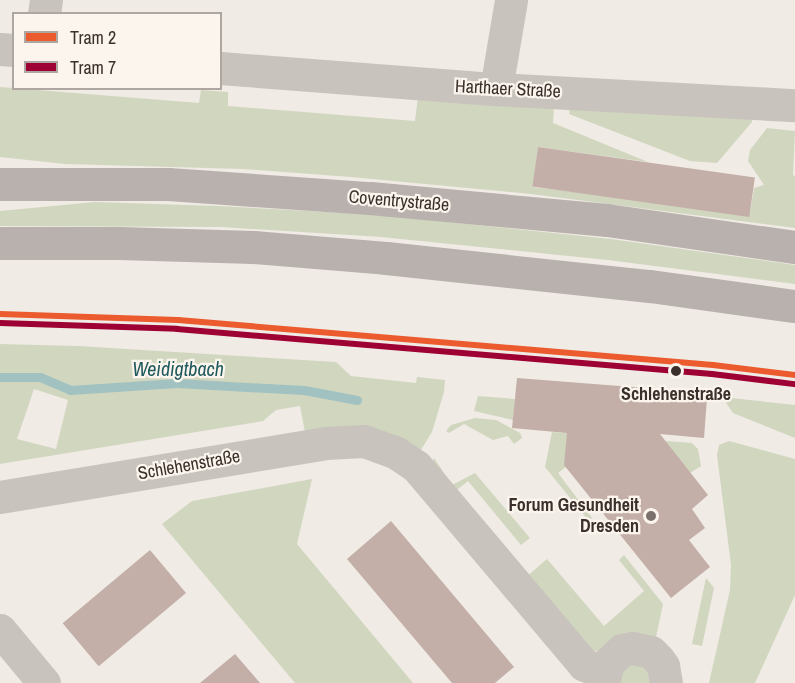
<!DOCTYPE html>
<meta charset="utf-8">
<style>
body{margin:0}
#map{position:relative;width:795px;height:683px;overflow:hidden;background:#f0ebe5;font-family:"Archivo Narrow",sans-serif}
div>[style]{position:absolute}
.green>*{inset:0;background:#d1d6bf}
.stream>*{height:9px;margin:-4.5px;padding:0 4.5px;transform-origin:4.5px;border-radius:4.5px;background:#a1c2c1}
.building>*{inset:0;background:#c3afa7;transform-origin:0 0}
.street>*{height:33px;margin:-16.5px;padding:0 16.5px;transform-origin:16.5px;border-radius:16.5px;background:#c9c3be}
.primary>*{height:33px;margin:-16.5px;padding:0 16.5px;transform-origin:16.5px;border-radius:16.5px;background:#b8b1ad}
.tram-1>*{height:6px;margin:-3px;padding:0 3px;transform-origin:3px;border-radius:3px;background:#eb5b2d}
.tram-2>*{height:6px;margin:-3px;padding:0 3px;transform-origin:3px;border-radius:3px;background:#9e0234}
.dots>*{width:16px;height:16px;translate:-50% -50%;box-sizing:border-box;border:3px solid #fbf5ee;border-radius:50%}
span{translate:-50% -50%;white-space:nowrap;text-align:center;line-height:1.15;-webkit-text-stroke:4.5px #fbf5ee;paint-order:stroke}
.street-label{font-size:18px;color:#3b302b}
.stop-label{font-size:18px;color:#3b302b;font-weight:700}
.poi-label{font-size:18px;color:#3b302b;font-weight:700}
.right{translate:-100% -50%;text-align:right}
.water-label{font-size:20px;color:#1f5a5e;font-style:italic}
.legend{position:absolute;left:12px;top:12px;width:210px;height:78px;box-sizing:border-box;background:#fbf5ee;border:2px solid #aea6a0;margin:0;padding:8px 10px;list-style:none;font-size:18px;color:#3b302b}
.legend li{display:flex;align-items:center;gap:12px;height:30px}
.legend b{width:30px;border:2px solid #aea6a0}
</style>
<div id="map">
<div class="green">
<i style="clip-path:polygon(0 87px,199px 103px,201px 90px,228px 92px,228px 106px,415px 121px,418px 97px,554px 105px,553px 123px,648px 162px,538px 147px,533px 187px,750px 213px,754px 188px,764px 185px,748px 161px,750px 150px,767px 128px,795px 131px,793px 175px,795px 176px,795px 228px,531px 194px,351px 177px,243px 169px,65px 164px,0 157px)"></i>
<i style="clip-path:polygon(570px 105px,753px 113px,752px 122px,717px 163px,690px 161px,569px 114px)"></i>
<i style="clip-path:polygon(95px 202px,218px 206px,381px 215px,611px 239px,795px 265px,795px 284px,608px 260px,381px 237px,221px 227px,0 226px,0 211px)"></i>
<i style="clip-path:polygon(evenodd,0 344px,78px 346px,336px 362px,351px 376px,416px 383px,417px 377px,445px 380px,444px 392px,432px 432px,419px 453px,305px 432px,300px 406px,276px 410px,263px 421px,0 464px,0 344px,34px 389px,68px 400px,56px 449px,17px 439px,34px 389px)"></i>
<i style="clip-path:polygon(478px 396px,515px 399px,513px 420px,474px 411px)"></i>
<i style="clip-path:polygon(722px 397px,795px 405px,795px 438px,733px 413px)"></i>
<i style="clip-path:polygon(475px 418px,496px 420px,520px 433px,522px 438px,514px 444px,508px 436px,493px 440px,464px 424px,449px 433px,446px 431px,451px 425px)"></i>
<i style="clip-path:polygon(552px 432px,692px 443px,698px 449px,701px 466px,690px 473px,578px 448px,565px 459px,566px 467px,558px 473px,592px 518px,588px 520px,545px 467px)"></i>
<i style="clip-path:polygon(729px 441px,795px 459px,795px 595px,755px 683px,709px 683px,730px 590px,731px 565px,717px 455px,719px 445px)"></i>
<i style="clip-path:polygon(434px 458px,452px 485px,475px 473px,530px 538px,521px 545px,468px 481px,453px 493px,431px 466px)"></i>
<i style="clip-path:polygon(312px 479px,297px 544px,413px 683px,295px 683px,162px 524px,192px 501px)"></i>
<i style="clip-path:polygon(624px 555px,663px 604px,655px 642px,591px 652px,525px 578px,547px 559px,604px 626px,644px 591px,619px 560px)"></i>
<i style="clip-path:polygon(706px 578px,714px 588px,702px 646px,692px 644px)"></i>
<i style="clip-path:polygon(643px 662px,655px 683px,615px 683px,624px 664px)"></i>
</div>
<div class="stream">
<i style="left:0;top:377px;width:40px"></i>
<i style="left:40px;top:377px;width:33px;rotate:23deg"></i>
<i style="left:70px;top:390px;width:107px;rotate:-3.7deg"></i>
<i style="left:177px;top:383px;width:127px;rotate:3.2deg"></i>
<i style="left:304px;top:390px;width:54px;rotate:10.7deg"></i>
</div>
<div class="building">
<i style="left:538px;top:147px;width:219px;height:40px;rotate:8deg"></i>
<i style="clip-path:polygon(517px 378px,658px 389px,663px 394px,707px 398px,704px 438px,660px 434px,708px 495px,692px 509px,705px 528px,689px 540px,710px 567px,671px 598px,564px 465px,567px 433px,512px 428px)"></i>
<i style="clip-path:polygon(391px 521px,514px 667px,495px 683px,452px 683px,347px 559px)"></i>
<i style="left:150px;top:550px;width:56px;height:114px;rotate:50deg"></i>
<i style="clip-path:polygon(235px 654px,260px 683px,200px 683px)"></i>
</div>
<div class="street">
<i style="left:44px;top:14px;width:14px;rotate:-82deg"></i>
<i style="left:0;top:49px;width:14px;rotate:4deg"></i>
<i style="left:220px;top:68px;width:277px;rotate:4.4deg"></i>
<i style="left:496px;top:89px;width:299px;rotate:3.1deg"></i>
<i style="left:496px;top:89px;width:90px;rotate:-80.4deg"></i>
<i style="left:0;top:497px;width:330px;rotate:-9.4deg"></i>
<i style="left:326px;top:443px;width:38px;rotate:-3deg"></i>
<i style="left:364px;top:441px;width:33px;rotate:20deg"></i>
<i style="left:395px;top:452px;width:25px;rotate:34deg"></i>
<i style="left:416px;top:466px;width:260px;rotate:49.8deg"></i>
<i style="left:584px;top:665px;width:21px;rotate:19deg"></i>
<i style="left:0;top:630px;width:69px;rotate:50.3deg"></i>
<i style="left:603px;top:683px;width:21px;rotate:-76deg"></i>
<i style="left:608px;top:663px;width:19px;rotate:-43deg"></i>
<i style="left:622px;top:650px;width:10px;rotate:-11deg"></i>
<i style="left:632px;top:648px;width:19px;rotate:12deg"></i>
<i style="left:651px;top:652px;width:10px;rotate:45deg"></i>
<i style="left:658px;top:659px;width:9px;rotate:54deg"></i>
<i style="left:663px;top:666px;width:17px;rotate:80deg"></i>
</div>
<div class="primary">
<i style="left:0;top:184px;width:168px"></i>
<i style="left:168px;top:184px;width:202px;rotate:4deg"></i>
<i style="left:370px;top:198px;width:238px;rotate:5.3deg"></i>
<i style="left:607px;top:220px;width:190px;rotate:8.2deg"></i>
<i style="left:0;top:243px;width:119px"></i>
<i style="left:119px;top:243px;width:134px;rotate:1.7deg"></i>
<i style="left:253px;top:247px;width:133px;rotate:4.7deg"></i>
<i style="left:386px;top:258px;width:265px;rotate:6.1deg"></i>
<i style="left:650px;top:286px;width:146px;rotate:7.9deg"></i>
</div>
<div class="tram-1">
<i style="left:0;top:314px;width:178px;rotate:1.9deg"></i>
<i style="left:178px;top:320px;width:537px;rotate:4.81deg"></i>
<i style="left:713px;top:365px;width:83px;rotate:7deg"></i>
</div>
<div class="tram-2">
<i style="left:0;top:323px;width:177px;rotate:1.9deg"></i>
<i style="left:177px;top:329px;width:537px;rotate:4.81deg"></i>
<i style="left:712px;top:374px;width:83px;rotate:7deg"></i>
</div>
<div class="dots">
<i style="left:676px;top:371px;background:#3b302b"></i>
<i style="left:651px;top:516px;background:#7a716c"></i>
</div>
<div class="street-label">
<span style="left:508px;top:89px;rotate:3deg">Harthaer Straße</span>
<span style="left:399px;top:201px;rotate:5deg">Coventrystraße</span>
<span style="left:189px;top:465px;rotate:-10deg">Schlehenstraße</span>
</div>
<div class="stop-label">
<span style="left:676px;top:394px">Schlehenstraße</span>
</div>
<div class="poi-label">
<span class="right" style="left:639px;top:516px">Forum Gesundheit<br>Dresden</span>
</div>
<div class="water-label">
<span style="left:178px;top:368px">Weidigtbach</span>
</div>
<ul class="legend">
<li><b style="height:8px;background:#eb5b2d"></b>Tram 2</li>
<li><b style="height:8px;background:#9e0234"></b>Tram 7</li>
</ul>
</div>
